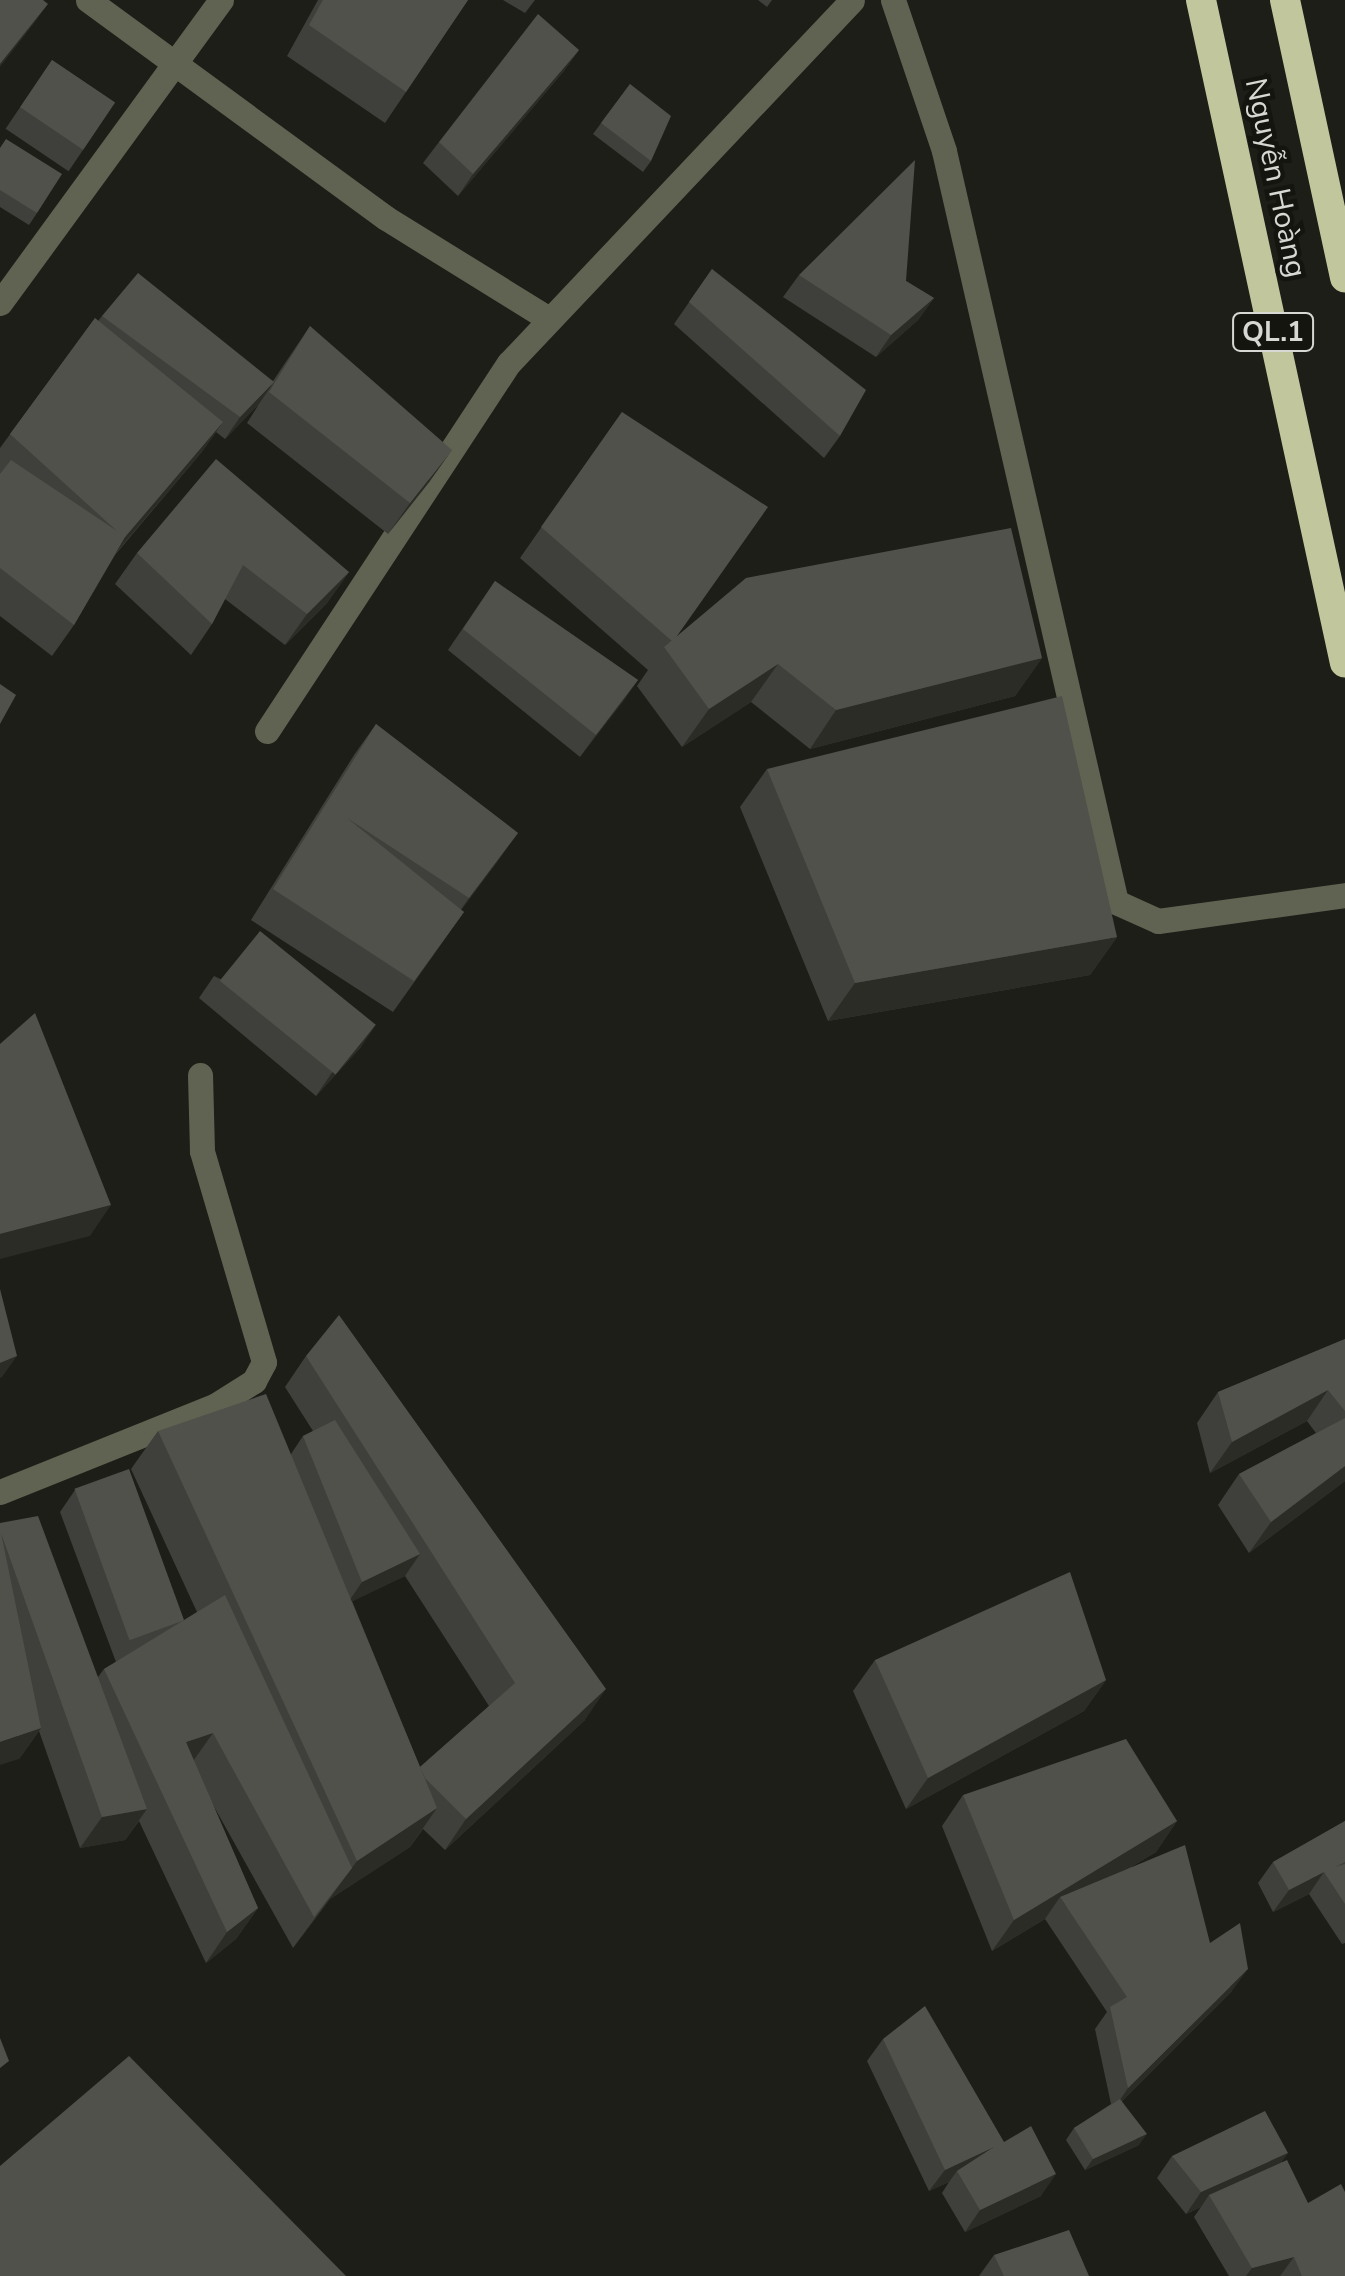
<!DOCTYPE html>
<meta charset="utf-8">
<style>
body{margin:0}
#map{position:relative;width:1345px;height:2276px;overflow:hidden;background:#1d1e18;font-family:"Nunito Sans",sans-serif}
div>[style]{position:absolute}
.minor>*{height:25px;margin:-12.5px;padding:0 12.5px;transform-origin:12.5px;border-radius:12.5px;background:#616352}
.highway>*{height:30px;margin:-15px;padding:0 15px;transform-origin:15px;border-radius:15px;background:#c1c69c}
.wall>*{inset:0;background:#3f403b;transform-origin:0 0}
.shaded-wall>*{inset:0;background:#2b2c26}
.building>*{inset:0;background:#50514b;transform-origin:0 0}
span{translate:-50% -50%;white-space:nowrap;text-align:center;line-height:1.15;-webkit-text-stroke:9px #14150f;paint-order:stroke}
.shield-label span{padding:2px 8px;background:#14150f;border:2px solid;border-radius:8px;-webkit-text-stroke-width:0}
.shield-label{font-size:28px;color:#d7d8d4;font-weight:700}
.street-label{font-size:30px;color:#d7d8d4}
</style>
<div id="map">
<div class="minor">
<i style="left:88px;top:0;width:369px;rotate:36.2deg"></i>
<i style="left:386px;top:218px;width:190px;rotate:31.8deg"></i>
<i style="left:893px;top:0;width:159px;rotate:71.3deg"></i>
<i style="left:944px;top:151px;width:770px;rotate:77.1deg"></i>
<i style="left:1116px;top:902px;width:46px;rotate:24.3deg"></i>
<i style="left:1158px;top:921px;width:189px;rotate:-7.9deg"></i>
<i style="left:0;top:303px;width:375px;rotate:-53.9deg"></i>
<i style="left:267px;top:731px;width:440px;rotate:-56.7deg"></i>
<i style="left:509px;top:363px;width:499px;rotate:-46.6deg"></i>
<i style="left:0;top:1492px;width:233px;rotate:-21.9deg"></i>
<i style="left:216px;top:1405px;width:45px;rotate:-32.3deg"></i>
<i style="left:254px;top:1381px;width:21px;rotate:-62deg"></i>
<i style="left:264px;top:1362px;width:220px;rotate:-106.4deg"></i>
<i style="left:202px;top:1151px;width:76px;rotate:-91.5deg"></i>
</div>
<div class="highway">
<i style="left:1201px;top:0;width:678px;rotate:77.75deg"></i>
<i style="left:1285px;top:0;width:284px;rotate:77.8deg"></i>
</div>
<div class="wall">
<i style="clip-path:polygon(318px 0,468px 0,385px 123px,287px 56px)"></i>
<i style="clip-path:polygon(503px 0,535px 0,525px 13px)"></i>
<i style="clip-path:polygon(758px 0,772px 0,767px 7px)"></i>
<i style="clip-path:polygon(579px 50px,563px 72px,458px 196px,423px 163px,439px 142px)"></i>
<i style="left:52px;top:60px;width:76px;height:83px;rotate:34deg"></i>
<i style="clip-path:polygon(630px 84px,651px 161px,643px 172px,593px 134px)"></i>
<i style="clip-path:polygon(0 147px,37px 213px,29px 225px,0 207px)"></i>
<i style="clip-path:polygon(712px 269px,840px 436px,824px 458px,674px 324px)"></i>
<i style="clip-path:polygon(799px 275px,906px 281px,934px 298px,918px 320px,876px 357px,783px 297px)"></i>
<i style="clip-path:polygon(102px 316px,273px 381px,310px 326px,430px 481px,388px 534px,247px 423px,259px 404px,225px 439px,216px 432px,201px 453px,115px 555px,74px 625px,52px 656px,0 616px,0 448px,95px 318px,98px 321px)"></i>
<i style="clip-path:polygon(622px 412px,677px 636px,1042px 658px,1015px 696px,810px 749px,751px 702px,682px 747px,637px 686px,648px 670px,520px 558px)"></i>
<i style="clip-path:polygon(137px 553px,349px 572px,327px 603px,285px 645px,225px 599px,212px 624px,191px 655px,115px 584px)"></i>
<i style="clip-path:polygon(495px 581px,638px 680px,580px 757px,448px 650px)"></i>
<i style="clip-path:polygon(376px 724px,518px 833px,461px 910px,464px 912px,393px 1012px,251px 920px,354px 755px)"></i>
<i style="clip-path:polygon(767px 769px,1117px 937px,1090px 975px,828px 1021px,740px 807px)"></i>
<i style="clip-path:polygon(214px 976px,361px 1047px,316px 1096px,199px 998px)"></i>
<i style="clip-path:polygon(1345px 1339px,1345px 1481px,1249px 1553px,1218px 1505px,1239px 1474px,1316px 1433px,1307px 1421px,1210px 1473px,1197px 1423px,1218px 1392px)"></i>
<i style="clip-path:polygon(evenodd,306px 1356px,585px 1720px,445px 1850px,423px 1829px,410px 1847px,330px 1899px,293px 1948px,212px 1803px,258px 1908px,236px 1939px,206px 1963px,139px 1821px,125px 1840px,80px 1848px,39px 1731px,19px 1759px,0 1523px,98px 1677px,104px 1669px,116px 1662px,60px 1512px,75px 1490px,183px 1621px,197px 1612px,131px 1469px,158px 1431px,291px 1454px,303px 1436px,313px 1431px,285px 1387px,306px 1356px,405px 1576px,489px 1706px,420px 1767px,352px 1601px,405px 1576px)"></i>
<i style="clip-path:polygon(875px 1660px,1106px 1680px,1084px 1711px,906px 1809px,853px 1691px)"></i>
<i style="clip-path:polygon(963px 1795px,1177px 1821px,1156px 1852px,1131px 1867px,1210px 1943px,1232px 1991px,1122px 2101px,1139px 2145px,1085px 2170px,1066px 2140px,1074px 2128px,1111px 2104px,1095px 2029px,1107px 2012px,1045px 1919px,992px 1951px,942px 1826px)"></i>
<i style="clip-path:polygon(1345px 1821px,1345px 1943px,1342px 1944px,1309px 1894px,1273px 1912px,1258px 1883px,1273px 1862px)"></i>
<i style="clip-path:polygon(883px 2039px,1041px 2196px,965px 2232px,942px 2193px,949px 2182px,929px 2191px,867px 2061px)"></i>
<i style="clip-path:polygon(1172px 2156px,1282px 2162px,1345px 2276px,1229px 2276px,1194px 2217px,1201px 2207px,1186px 2214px,1157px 2178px)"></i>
<i style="clip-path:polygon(994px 2255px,1089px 2276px,979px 2276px)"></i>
</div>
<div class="shaded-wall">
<i style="clip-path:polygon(48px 4px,32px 26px,0 67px,0 64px)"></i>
<i style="clip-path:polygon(579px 50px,563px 72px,458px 196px,473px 174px)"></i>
<i style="clip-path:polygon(934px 298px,918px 320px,876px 357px,891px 335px)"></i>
<i style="clip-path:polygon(274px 382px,259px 404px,225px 439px,240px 417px)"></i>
<i style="clip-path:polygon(223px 422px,201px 453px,103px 568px,125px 537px)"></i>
<i style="clip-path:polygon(452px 450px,430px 481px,388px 534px,410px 503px)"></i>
<i style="clip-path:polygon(349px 572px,327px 603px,285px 645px,307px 614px)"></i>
<i style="clip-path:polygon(1042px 658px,1015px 696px,810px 749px,836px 710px)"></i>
<i style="clip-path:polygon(778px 664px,751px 702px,682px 747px,709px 709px)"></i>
<i style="clip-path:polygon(638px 680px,623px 702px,580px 757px,596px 735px)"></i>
<i style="clip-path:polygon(518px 833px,496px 864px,447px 929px,469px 898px)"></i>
<i style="clip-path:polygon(1117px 937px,1090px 975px,828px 1021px,855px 983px)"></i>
<i style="clip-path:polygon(376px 1025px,361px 1047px,316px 1096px,331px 1074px)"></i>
<i style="clip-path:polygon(111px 1205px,90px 1236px,0 1259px,0 1234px)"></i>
<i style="clip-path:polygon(17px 1356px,2px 1377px,0 1378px,0 1363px)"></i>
<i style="clip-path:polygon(1328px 1390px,1307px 1421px,1210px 1473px,1232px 1442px)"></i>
<i style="clip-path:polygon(1345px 1466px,1345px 1481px,1249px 1553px,1271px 1522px)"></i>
<i style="clip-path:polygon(420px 1554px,405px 1576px,347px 1604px,362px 1582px)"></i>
<i style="clip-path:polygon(1106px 1680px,1084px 1711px,906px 1809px,928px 1778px)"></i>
<i style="clip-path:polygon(606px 1689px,585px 1720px,445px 1850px,466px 1819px)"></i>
<i style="clip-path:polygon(41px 1728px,19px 1759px,0 1765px,0 1742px)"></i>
<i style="clip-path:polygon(213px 1733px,191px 1764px,186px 1742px)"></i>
<i style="clip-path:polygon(437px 1808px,410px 1847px,330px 1899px,293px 1948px,357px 1861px)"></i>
<i style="clip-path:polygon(147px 1809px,125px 1840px,80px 1848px,102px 1817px)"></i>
<i style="clip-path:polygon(1177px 1821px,1156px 1852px,1066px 1906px,1060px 1897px,1045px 1919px,992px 1951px,1014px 1920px)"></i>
<i style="clip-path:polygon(1324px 1872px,1309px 1894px,1273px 1912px,1289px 1890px)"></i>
<i style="clip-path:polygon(258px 1908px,236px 1939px,206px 1963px,227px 1932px)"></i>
<i style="clip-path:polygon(1248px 1969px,1232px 1991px,1113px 2110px,1128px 2088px)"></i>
<i style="clip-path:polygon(1147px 2134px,1139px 2145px,1085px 2170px,1093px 2159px)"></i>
<i style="clip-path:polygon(994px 2147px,957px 2171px,949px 2182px,929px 2191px,945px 2170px)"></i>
<i style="clip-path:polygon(1288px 2153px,1273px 2175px,1209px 2195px,1201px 2207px,1186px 2214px,1201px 2192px)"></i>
<i style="clip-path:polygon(1056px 2174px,1041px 2196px,965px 2232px,980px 2210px)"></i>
<i style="clip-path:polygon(1294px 2257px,1280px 2276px,1246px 2276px,1252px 2268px)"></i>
</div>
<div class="building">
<i style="clip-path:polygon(0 0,43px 0,48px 4px,0 64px)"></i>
<i style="clip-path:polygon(323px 0,468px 0,406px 92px,309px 25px)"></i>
<i style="clip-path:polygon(538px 14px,579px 50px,473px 174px,439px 142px)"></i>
<i style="left:52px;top:60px;width:76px;height:57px;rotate:34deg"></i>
<i style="clip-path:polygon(630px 84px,671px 116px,651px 161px,601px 123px)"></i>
<i style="clip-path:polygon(6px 139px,62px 174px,37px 213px,0 190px,0 148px)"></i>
<i style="clip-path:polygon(915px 160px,906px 281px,934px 298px,891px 335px,799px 275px)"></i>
<i style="clip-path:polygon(712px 269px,866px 390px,840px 436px,689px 302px)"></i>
<i style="clip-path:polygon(138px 273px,274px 382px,240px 417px,102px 316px)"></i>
<i style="clip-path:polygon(95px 318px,223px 422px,125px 537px,74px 625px,0 568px,0 474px,11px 460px,117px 531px,10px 434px)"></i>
<i style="clip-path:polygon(310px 326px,452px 450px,410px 503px,269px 392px)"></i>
<i style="clip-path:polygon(622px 412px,768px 507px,677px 636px,672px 641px,541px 527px)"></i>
<i style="clip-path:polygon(216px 459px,349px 572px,307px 614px,243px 565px,212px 624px,137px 553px)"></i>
<i style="clip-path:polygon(1011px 528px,1042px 658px,836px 710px,778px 664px,709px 709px,664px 647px,746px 578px)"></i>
<i style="clip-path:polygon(495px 581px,638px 680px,596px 735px,463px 629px)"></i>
<i style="clip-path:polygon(0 684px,16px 695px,0 724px)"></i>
<i style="clip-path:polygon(1062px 696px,1117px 937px,855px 983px,767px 769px)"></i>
<i style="clip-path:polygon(376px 724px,518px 833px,469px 898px,347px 818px,464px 912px,414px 981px,273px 889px)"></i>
<i style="left:260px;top:931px;width:149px;height:64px;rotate:39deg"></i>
<i style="clip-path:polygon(35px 1013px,111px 1205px,0 1234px,0 1044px)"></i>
<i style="clip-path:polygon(0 1289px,17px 1356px,0 1363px)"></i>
<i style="clip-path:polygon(339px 1315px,606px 1689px,466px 1819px,425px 1778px,420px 1767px,515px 1683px,306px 1356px)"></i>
<i style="clip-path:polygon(1345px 1339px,1345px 1411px,1328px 1390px,1232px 1442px,1218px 1392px)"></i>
<i style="clip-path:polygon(266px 1394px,437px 1808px,357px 1861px,158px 1431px)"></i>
<i style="clip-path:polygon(1345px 1418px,1345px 1466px,1271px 1522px,1239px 1474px)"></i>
<i style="clip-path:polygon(335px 1420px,420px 1554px,362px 1582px,303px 1436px)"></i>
<i style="left:129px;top:1469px;width:161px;height:58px;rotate:70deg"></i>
<i style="clip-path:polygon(38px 1516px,147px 1809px,102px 1817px,1px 1533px,41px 1728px,0 1742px,0 1523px)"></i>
<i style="clip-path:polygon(1070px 1572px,1106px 1680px,928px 1778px,875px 1660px)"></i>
<i style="clip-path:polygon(225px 1595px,352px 1868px,314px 1917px,213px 1733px,186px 1742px,258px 1908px,227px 1932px,104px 1669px)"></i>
<i style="clip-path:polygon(1126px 1739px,1177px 1821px,1014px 1920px,963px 1795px)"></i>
<i style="clip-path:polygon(1345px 1821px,1345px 1862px,1335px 1867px,1345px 1864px,1345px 1904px,1324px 1872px,1289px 1890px,1273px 1862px)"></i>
<i style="clip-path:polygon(1185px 1845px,1210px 1943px,1240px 1923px,1248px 1969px,1128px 2088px,1110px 2007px,1127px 1997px,1060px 1897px)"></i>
<i style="clip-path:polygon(925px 2006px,1004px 2142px,1031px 2126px,1056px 2174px,980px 2210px,957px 2171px,994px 2147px,945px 2170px,883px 2039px)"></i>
<i style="clip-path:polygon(0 2038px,9px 2061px,0 2068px)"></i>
<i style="clip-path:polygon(129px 2056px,346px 2276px,0 2276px,0 2166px)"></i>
<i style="clip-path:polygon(1120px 2099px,1147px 2134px,1093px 2159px,1074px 2128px)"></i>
<i style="clip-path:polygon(1265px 2111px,1288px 2153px,1201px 2192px,1172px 2156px)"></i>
<i style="clip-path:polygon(1287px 2160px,1308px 2203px,1341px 2184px,1345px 2192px,1345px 2276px,1302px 2276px,1294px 2257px,1252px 2268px,1209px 2195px)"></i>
<i style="clip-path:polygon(1069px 2230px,1089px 2276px,1004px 2276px,994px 2255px)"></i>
</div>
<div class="shield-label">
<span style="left:1273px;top:332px">QL.1</span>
</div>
<div class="street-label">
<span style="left:1275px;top:178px;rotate:78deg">Nguyễn Hoàng</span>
</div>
</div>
